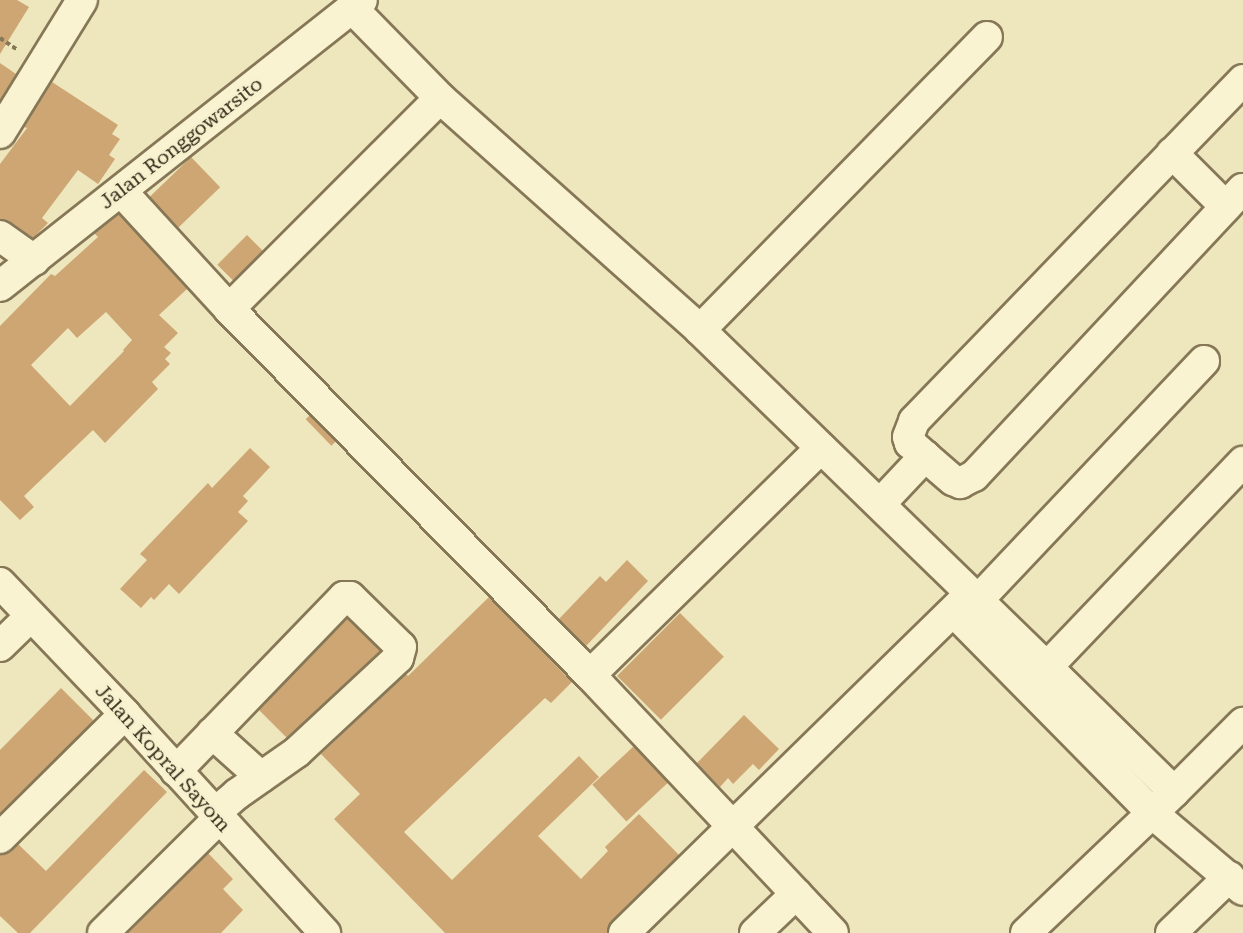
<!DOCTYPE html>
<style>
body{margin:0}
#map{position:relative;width:1243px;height:933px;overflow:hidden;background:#eee7be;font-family:"Roboto Serif",serif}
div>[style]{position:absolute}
.building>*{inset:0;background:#cda673;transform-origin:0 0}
.path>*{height:4px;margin-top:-2px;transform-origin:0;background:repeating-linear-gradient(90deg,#867757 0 4.5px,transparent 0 7.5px)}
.roads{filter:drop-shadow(2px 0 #867757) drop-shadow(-2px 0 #867757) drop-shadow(0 2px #867757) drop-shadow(0 -2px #867757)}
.minor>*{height:30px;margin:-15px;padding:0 15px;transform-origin:15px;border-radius:15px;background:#f9f3d1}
span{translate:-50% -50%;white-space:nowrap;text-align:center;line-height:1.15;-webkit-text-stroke:5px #f6f0cd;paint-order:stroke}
.street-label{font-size:20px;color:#352c1b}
</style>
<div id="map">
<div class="building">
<i style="clip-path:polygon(0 0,17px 0,29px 7px,0 54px)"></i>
<i style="clip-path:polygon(0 63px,16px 74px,0 100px)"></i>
<i style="clip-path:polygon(52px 82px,118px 125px,112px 134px,120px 139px,109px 155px,115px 159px,98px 184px,78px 170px,42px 218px,48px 223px,33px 238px,10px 222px,0 219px,0 164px,27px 128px,24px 127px)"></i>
<i style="left:191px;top:157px;width:42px;height:58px;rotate:46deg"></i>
<i style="clip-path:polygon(evenodd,119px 214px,187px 289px,159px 315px,178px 333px,164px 347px,171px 353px,165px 359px,170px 364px,152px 382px,158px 389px,105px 443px,93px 430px,24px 496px,34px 507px,20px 520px,0 500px,0 326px,51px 274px,55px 276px,98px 237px,94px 233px,119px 214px,106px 312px,132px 340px,123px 350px,124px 351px,70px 406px,31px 365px,68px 328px,77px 338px,106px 312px)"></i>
<i style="left:247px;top:235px;width:23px;height:42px;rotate:45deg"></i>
<i style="left:310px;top:415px;width:37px;height:6px;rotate:46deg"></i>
<i style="clip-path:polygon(250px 448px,270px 467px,243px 496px,248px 501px,238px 512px,248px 521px,179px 594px,169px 584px,154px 600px,151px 597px,141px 608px,120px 589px,147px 560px,140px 554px,208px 483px,212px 488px)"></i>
<i style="clip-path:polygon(627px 560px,648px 581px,586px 646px,559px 619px,600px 576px,606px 582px)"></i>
<i style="clip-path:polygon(489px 597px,572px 682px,551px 703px,545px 698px,404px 832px,452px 880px,579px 756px,599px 777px,538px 836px,581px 879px,608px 851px,605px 847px,639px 814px,679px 855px,612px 921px,607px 933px,445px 933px,334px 819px,360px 794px,321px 754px,406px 674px,408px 676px)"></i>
<i style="left:680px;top:613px;width:62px;height:89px;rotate:45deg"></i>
<i style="clip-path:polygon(347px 618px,380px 651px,287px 738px,259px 710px)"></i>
<i style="clip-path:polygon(61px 688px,94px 721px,0 814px,0 750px)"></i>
<i style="clip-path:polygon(744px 715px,779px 749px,759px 770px,753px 764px,733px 784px,728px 778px,720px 787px,697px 763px)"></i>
<i style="left:634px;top:746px;width:50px;height:57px;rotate:47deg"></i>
<i style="clip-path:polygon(144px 770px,167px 792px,30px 933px,18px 933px,0 916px,0 855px,12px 851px,18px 844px,46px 871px)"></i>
<i style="clip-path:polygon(208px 853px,233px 879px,223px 889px,243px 910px,221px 933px,128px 933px)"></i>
</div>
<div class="path">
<i style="left:0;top:38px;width:22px;rotate:34deg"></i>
</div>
<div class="roads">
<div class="minor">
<i style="left:352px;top:8px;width:126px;rotate:45.6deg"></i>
<i style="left:0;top:133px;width:156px;rotate:-58.3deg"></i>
<i style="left:1172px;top:153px;width:76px;rotate:45deg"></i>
<i style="left:121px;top:191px;width:160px;rotate:47.5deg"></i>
<i style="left:229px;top:309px;width:298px;rotate:-45deg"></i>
<i style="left:440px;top:98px;width:348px;rotate:41.7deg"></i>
<i style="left:700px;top:330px;width:484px;rotate:44.2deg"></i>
<i style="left:1047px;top:667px;width:178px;rotate:44.5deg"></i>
<i style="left:1174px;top:792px;width:30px;rotate:136deg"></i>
<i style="left:1152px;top:813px;width:119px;rotate:40.2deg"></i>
<i style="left:0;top:236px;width:42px;rotate:35.2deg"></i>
<i style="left:0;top:286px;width:461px;rotate:-38.3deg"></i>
<i style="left:229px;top:309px;width:514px;rotate:45.39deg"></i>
<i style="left:590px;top:675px;width:354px;rotate:46.7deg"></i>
<i style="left:700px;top:330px;width:410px;rotate:-45.6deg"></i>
<i style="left:925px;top:456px;width:37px;rotate:41deg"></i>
<i style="left:953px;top:480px;width:8px;rotate:23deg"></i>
<i style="left:960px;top:483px;width:16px;rotate:-27deg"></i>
<i style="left:974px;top:476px;width:393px;rotate:-46.9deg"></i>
<i style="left:880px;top:504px;width:66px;rotate:-46.8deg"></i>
<i style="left:925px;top:456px;width:20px;rotate:-139deg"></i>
<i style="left:910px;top:443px;width:6px;rotate:-108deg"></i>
<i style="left:908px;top:437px;width:17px;rotate:-69deg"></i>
<i style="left:914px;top:421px;width:474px;rotate:-46deg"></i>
<i style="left:0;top:583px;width:181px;rotate:46.3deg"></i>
<i style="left:125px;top:714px;width:297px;rotate:47.6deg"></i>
<i style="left:978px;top:600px;width:329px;rotate:-46.6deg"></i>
<i style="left:954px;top:612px;width:282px;rotate:45.4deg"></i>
<i style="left:1152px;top:813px;width:174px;rotate:136.4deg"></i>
<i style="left:0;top:646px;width:43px;rotate:-44.1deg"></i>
<i style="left:1047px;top:667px;width:284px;rotate:-46.3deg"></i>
<i style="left:590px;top:675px;width:324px;rotate:-44.5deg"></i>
<i style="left:212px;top:733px;width:66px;rotate:41.9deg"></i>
<i style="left:176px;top:771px;width:242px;rotate:-46deg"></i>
<i style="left:344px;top:597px;width:6px"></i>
<i style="left:350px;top:597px;width:71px;rotate:44.4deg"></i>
<i style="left:401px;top:647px;width:11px;rotate:105deg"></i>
<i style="left:398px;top:658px;width:138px;rotate:137.1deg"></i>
<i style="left:297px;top:752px;width:73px;rotate:145deg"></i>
<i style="left:237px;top:794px;width:30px;rotate:139deg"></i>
<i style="left:1174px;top:792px;width:98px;rotate:-45deg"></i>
<i style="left:0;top:838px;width:176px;rotate:-44.8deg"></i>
<i style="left:103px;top:933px;width:162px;rotate:-44.7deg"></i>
<i style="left:624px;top:933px;width:486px;rotate:-44.4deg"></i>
<i style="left:755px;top:933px;width:57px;rotate:-43.6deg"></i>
<i style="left:1171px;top:933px;width:81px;rotate:-44deg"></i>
</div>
</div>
<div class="street-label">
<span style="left:181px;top:143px;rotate:-38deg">Jalan Ronggowarsito</span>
<span style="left:163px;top:758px;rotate:48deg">Jalan Kopral Sayom</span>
</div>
</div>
